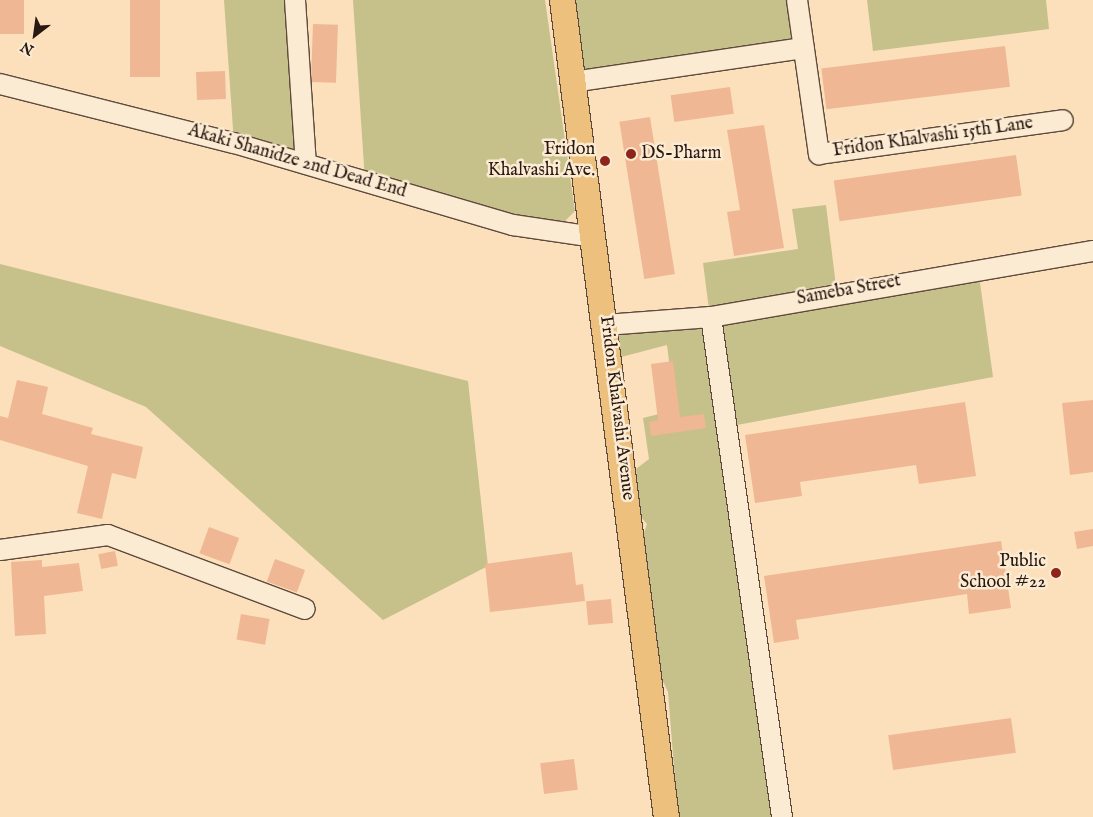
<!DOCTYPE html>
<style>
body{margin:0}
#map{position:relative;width:1093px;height:817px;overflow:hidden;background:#fbe0bb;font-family:"IM FELL English",serif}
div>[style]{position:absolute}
.green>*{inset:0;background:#c6c08b}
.building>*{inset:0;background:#efb794;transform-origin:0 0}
.roads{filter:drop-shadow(1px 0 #5e4a3c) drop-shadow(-1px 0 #5e4a3c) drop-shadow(0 1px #5e4a3c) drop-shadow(0 -1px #5e4a3c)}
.minor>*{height:20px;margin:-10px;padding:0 10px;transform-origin:10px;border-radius:10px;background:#fcebd3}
.major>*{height:25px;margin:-12.5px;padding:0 12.5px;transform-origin:12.5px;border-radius:12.5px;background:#eec07e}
.dots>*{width:14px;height:14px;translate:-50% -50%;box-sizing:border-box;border:2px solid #fcebd3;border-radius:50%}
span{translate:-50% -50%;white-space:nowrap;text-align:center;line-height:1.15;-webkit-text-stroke:5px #fcebd3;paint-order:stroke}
.street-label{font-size:18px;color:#291811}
.poi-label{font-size:18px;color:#291811}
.right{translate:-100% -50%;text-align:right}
.left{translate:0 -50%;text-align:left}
.north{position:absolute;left:10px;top:10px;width:50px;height:50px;-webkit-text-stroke:4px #fcebd3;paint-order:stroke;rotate:210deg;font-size:14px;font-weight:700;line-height:20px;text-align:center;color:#291811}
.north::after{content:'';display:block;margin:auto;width:18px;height:22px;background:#291811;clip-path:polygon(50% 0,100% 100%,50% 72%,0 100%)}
</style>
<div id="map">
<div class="green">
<i style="clip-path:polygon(224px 0,295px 0,306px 164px,234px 143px)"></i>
<i style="clip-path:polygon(353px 0,545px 0,575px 211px,556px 230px,365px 181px)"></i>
<i style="clip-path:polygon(572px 0,797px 0,804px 48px,585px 79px)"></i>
<i style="clip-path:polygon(867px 0,1046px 0,1049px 29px,873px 51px)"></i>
<i style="clip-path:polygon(826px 205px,837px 294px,978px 268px,993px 377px,726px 427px,782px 817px,678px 817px,668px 692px,662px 679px,643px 536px,647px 524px,641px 517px,636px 469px,649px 459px,643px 418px,675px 410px,667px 345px,621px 357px,616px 325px,710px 317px,703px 263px,798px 249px,792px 209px)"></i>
<i style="clip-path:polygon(0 264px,468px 381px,488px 566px,383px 620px,146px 407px,0 346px)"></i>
</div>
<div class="building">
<i style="left:0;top:0;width:24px;height:34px"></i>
<i style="left:130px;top:0;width:30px;height:77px"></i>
<i style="left:313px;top:24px;width:25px;height:58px;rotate:2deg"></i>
<i style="left:1005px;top:46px;width:41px;height:185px;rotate:83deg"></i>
<i style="left:225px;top:71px;width:28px;height:29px;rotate:88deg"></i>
<i style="left:730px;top:87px;width:27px;height:60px;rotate:82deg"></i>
<i style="left:650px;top:117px;width:159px;height:31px;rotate:81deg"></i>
<i style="clip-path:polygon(764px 125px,784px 248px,734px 256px,727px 212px,740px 210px,727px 130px)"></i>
<i style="left:1016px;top:155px;width:41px;height:184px;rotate:82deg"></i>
<i style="clip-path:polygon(673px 361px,680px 417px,704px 414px,706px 428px,651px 436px,649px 422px,658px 420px,651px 364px)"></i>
<i style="clip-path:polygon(17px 380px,48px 387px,42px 414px,93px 428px,91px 434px,143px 447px,136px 479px,112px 473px,102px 519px,77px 513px,88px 466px,0 440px,0 416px,8px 418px)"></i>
<i style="clip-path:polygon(1093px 400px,1093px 472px,1070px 475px,1062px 403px)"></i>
<i style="clip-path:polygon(965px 402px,976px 476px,919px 484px,916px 465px,800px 482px,802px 496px,755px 503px,745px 435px)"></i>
<i style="left:209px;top:527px;width:32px;height:28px;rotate:20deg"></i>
<i style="clip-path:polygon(1093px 529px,1093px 546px,1077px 549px,1074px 532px)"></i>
<i style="clip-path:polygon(1001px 541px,1011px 608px,969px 614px,967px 594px,796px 620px,799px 639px,774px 643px,764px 576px)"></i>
<i style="left:115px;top:551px;width:15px;height:17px;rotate:79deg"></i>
<i style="clip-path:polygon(572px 552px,576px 585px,583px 584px,585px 601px,490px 612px,485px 564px)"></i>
<i style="left:275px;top:559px;width:32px;height:24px;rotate:20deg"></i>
<i style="clip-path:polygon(42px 560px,42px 567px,79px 563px,83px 591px,44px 596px,46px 634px,15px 636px,11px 562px)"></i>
<i style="left:611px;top:599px;width:24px;height:25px;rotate:85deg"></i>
<i style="left:241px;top:614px;width:29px;height:26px;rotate:10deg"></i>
<i style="left:1011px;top:718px;width:35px;height:124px;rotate:82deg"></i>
<i style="left:574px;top:759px;width:31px;height:34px;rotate:83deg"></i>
</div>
<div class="roads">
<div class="minor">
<i style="left:295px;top:0;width:164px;rotate:86.2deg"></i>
<i style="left:797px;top:0;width:156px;rotate:81.9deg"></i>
<i style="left:819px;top:154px;width:246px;rotate:-7.9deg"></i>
<i style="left:573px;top:82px;width:233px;rotate:-8.4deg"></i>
<i style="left:0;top:84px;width:241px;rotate:14.2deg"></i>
<i style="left:234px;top:143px;width:291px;rotate:16.4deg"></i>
<i style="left:513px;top:225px;width:81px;rotate:8.5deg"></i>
<i style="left:711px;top:317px;width:505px;rotate:81.92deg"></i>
<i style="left:605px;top:325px;width:106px;rotate:-4.3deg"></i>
<i style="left:711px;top:317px;width:388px;rotate:-9.8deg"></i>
<i style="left:0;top:550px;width:109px;rotate:-7.9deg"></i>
<i style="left:108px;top:535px;width:210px;rotate:20.6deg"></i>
</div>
<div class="major">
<i style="left:562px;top:0;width:824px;rotate:82.75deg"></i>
</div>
</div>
<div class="dots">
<i style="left:631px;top:154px;background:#8f2418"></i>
<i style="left:605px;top:161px;background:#8f2418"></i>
<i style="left:1056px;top:573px;background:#8f2418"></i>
</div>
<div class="street-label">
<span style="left:933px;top:138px;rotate:-8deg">Fridon Khalvashi 15th Lane</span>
<span style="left:297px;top:162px;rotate:16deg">Akaki Shanidze 2nd Dead End</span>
<span style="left:849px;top:291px;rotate:-10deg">Sameba Street</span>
<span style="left:616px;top:408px;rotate:83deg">Fridon Khalvashi Avenue</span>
</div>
<div class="poi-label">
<span class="right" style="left:595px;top:161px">Fridon<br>Khalvashi Ave.</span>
<span class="left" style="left:641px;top:154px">DS-Pharm</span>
<span class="right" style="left:1046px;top:573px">Public<br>School #22</span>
</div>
<div class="north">N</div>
</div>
